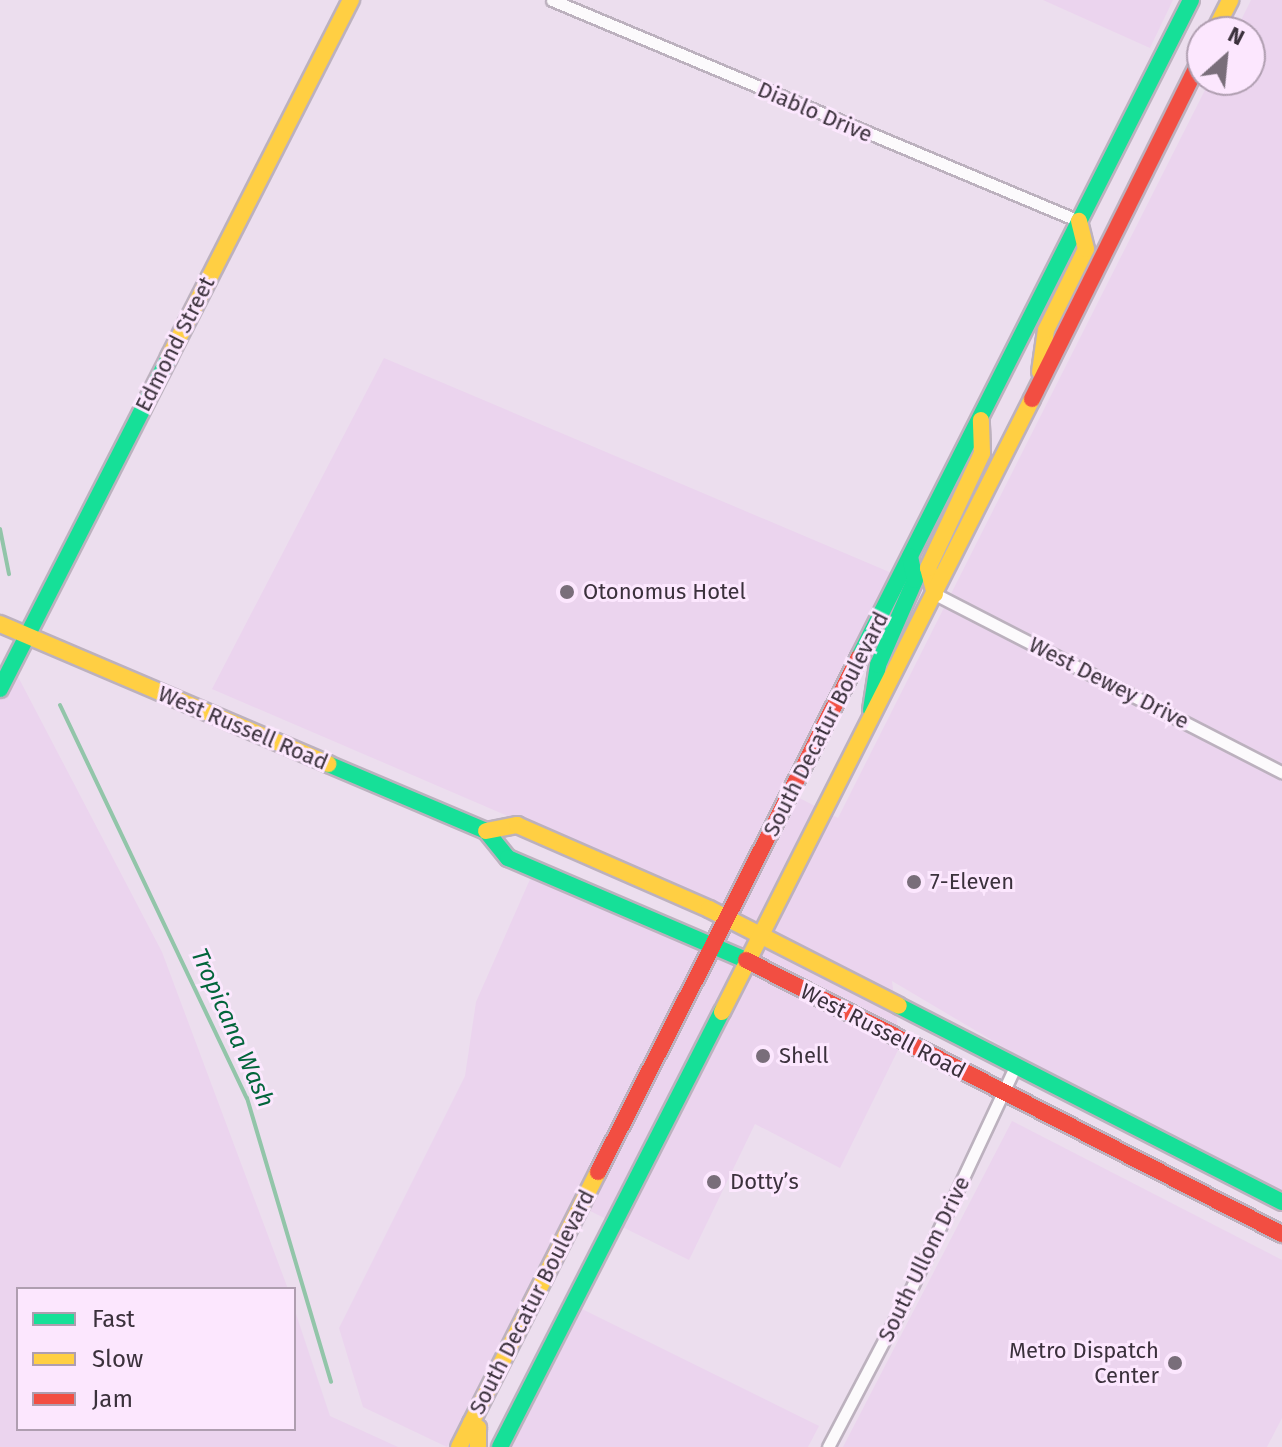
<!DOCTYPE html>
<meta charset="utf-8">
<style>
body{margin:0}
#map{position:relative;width:1282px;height:1447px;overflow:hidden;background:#ecdeee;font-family:"Fira Sans",sans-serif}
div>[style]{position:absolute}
.built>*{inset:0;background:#ebd4ee}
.stream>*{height:4px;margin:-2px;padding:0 2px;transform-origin:2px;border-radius:2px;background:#92c5a9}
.roads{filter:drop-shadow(2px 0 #bcb1be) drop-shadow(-2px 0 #bcb1be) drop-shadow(0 2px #bcb1be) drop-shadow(0 -2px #bcb1be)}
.street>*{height:11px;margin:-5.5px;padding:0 5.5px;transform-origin:5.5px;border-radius:5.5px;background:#fcfafc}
.fast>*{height:16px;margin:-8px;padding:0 8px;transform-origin:8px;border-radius:8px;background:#16e098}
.slow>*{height:16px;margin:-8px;padding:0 8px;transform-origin:8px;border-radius:8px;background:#ffcf43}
.jam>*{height:16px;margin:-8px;padding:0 8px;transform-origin:8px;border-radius:8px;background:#f24e42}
.dots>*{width:22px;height:22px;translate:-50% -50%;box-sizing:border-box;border:4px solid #fce7fe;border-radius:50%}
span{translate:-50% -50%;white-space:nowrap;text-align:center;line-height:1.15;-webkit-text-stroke:6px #fce7fe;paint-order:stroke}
.street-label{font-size:22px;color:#3b313c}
.poi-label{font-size:22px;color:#3b313c}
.left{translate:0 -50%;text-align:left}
.right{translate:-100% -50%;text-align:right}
.water-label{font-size:24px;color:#02653b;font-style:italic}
.legend{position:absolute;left:16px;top:1287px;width:280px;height:144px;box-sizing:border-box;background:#fce7fe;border:2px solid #af9eb0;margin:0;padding:10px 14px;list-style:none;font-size:24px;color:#3b313c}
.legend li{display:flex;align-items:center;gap:16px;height:40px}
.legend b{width:40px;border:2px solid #af9eb0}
.north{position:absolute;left:1186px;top:16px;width:80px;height:80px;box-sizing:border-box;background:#fce7fe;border:2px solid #af9eb0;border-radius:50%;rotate:27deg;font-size:22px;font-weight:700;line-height:32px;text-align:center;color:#3b313c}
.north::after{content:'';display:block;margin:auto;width:28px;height:36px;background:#796e7a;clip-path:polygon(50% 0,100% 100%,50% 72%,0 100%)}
</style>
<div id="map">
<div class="built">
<i style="clip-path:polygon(1043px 0,1173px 0,1150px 48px)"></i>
<i style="clip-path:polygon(1251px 0,1282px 0,1282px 1212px,892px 981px,900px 1046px,840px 1168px,755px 1124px,689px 1260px,572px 1202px,447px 1447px,363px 1407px,339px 1328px,465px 1076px,476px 1002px,531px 877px,701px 951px,720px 907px,212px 689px,384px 358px,894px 574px,782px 789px,838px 818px,1210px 80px,1250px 80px,1250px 32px,1235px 32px)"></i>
<i style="clip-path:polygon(14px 669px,162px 952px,288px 1289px,18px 1289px,18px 1429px,294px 1429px,294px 1308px,330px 1416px,398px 1447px,0 1447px,0 698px)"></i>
<i style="clip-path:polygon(1012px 1121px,1282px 1260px,1282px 1418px,1267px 1447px,843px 1447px)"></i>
<i style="clip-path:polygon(582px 1309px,819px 1426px,808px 1447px,512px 1447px)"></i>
</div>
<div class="stream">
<i style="left:0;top:529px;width:46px;rotate:78.7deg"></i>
<i style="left:60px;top:705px;width:435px;rotate:64.6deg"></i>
<i style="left:247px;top:1098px;width:296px;rotate:73.5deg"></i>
</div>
<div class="roads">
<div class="street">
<i style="left:552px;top:0;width:571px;rotate:22.75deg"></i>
<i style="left:935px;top:594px;width:390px;rotate:27.2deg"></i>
<i style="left:828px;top:1447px;width:176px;rotate:-62.3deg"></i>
<i style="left:910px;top:1291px;width:247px;rotate:-64.9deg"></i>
</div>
<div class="fast">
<i style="left:859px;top:657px;width:736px;rotate:-63.19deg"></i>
<i style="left:0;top:689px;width:373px;rotate:-63deg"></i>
<i style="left:871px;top:710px;width:46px;rotate:-81.2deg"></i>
<i style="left:878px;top:665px;width:93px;rotate:-66.5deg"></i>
<i style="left:915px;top:580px;width:24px;rotate:-102deg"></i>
<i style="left:328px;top:764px;width:172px;rotate:23deg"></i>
<i style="left:486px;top:831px;width:35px;rotate:51deg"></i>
<i style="left:508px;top:858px;width:259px;rotate:23.2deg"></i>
<i style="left:899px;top:1006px;width:430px;rotate:27.1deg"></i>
<i style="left:500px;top:1447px;width:488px;rotate:-63deg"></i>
</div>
<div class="slow">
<i style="left:1214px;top:32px;width:36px;rotate:-63deg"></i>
<i style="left:169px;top:357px;width:401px;rotate:-63deg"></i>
<i style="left:1040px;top:372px;width:42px;rotate:-81.9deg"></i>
<i style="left:1046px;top:330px;width:90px;rotate:-63.7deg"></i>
<i style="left:1086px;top:249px;width:29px;rotate:-104deg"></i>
<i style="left:935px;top:594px;width:27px;rotate:-105deg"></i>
<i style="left:928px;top:568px;width:127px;rotate:-64.8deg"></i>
<i style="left:982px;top:453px;width:33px;rotate:-92deg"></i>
<i style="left:0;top:624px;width:357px;rotate:23.1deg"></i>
<i style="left:486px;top:831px;width:32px;rotate:-11deg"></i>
<i style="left:517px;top:825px;width:210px;rotate:23.6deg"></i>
<i style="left:709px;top:909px;width:213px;rotate:27deg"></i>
<i style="left:722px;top:1012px;width:687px;rotate:-63.17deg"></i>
<i style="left:471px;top:1423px;width:9px;rotate:36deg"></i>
<i style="left:478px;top:1428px;width:19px;rotate:90deg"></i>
<i style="left:459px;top:1447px;width:308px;rotate:-63.2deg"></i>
</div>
<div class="jam">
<i style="left:1032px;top:399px;width:383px;rotate:-63.6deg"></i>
<i style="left:746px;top:960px;width:602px;rotate:27.08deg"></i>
<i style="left:598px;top:1172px;width:577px;rotate:-63.12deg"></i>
</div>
</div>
<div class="dots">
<i style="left:567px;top:592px;background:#796e7a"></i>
<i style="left:914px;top:882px;background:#796e7a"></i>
<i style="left:763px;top:1056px;background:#796e7a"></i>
<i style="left:714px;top:1182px;background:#796e7a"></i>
<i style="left:1175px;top:1363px;background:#796e7a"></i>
</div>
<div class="street-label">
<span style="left:815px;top:112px;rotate:23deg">Diablo Drive</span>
<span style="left:175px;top:344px;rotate:-63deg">Edmond Street</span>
<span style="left:1109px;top:683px;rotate:27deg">West Dewey Drive</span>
<span style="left:826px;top:724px;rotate:-63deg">South Decatur Boulevard</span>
<span style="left:243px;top:728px;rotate:23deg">West Russell Road</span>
<span style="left:883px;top:1031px;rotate:27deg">West Russell Road</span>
<span style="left:924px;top:1259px;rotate:-64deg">South Ullom Drive</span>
<span style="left:532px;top:1302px;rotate:-63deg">South Decatur Boulevard</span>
</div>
<div class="poi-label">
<span class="left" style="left:583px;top:592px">Otonomus Hotel</span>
<span class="left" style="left:930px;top:882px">7-Eleven</span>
<span class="left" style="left:779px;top:1056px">Shell</span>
<span class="left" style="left:730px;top:1182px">Dotty’s</span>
<span class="right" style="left:1159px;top:1363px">Metro Dispatch<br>Center</span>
</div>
<div class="water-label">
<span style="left:232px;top:1028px;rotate:66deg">Tropicana Wash</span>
</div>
<ul class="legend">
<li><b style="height:10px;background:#16e098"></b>Fast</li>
<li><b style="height:10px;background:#ffcf43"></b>Slow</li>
<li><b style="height:10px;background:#f24e42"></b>Jam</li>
</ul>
<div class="north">N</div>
</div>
